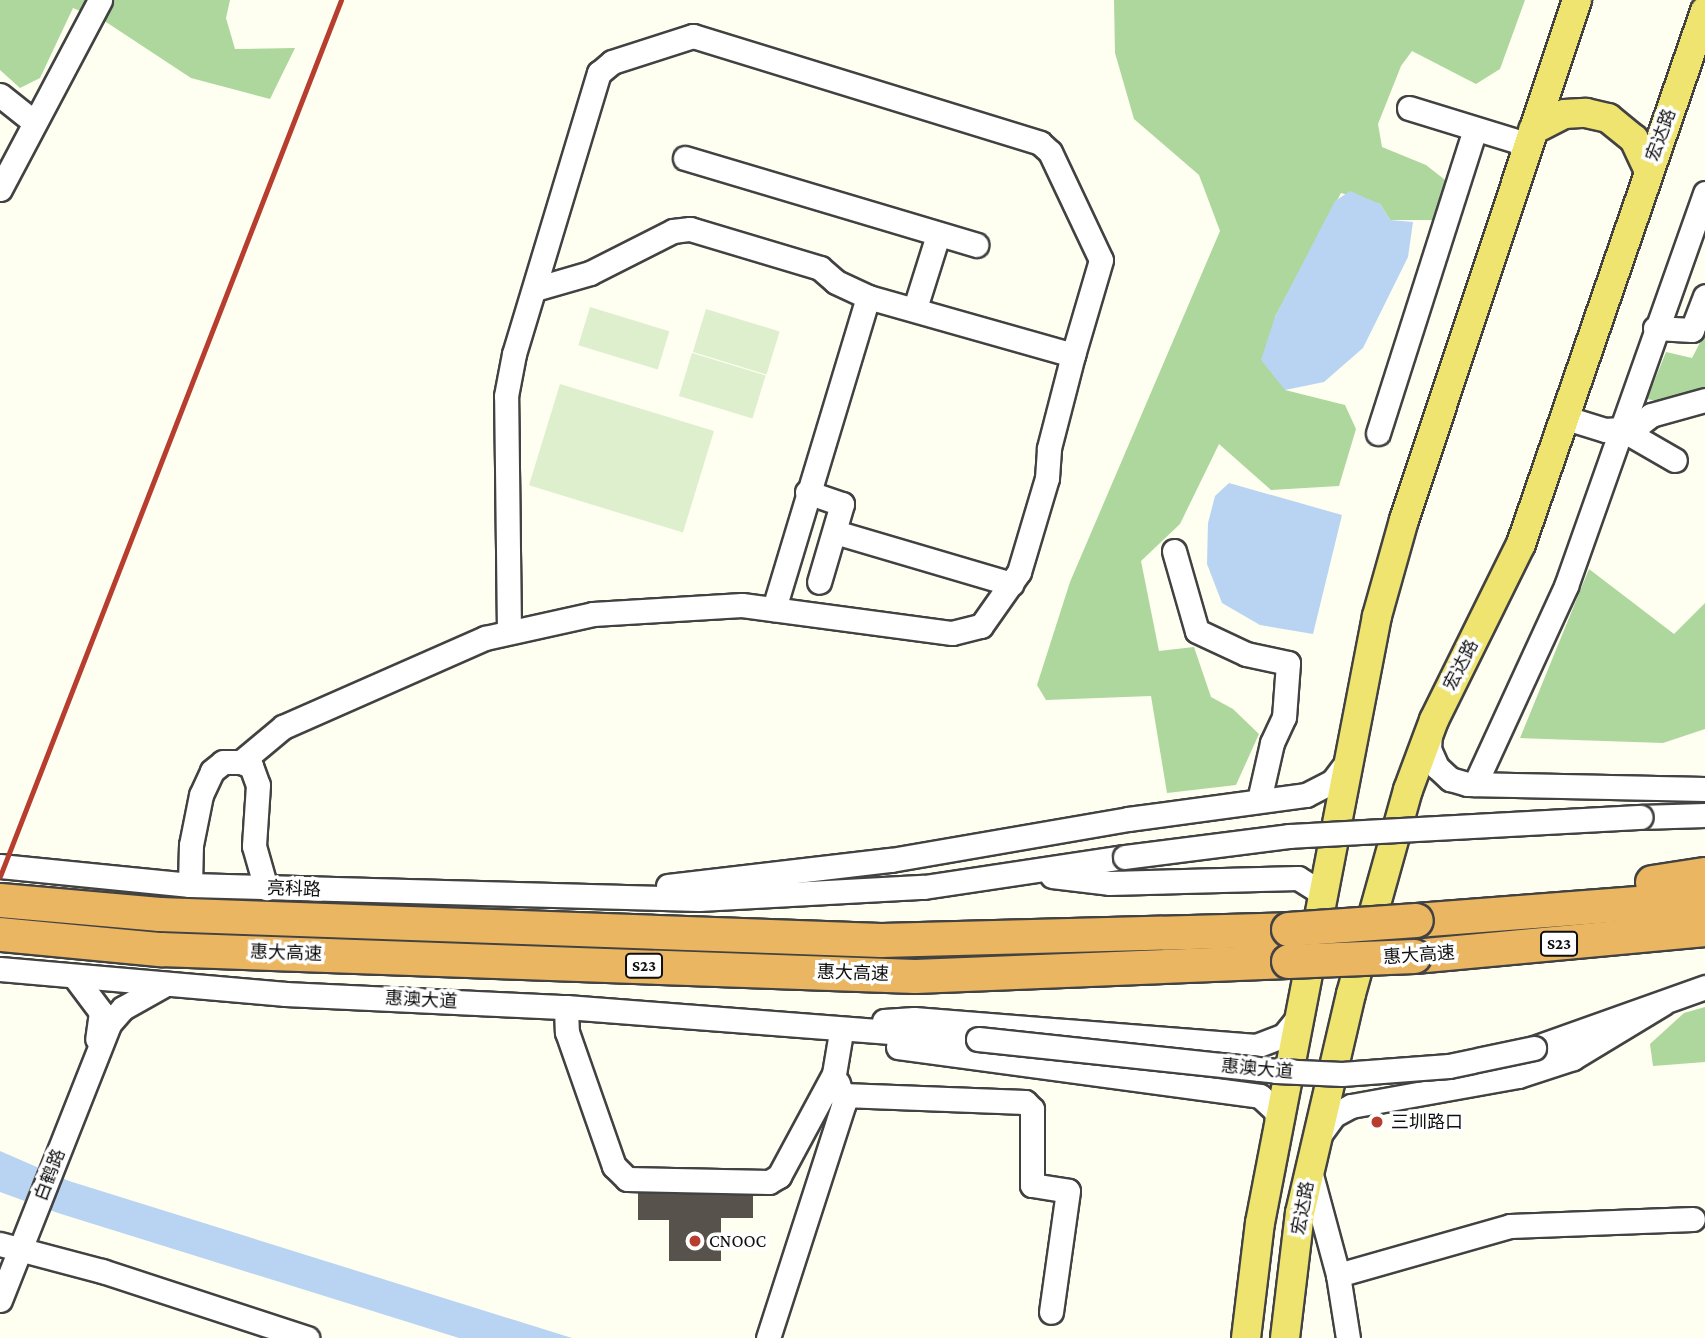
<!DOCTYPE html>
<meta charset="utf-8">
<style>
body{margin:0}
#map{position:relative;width:1705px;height:1338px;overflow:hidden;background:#fefef1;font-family:"Crimson Pro","Noto Sans SC",serif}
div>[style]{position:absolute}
.forest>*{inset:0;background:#aed79d}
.pitch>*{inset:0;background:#deefce;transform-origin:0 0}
.water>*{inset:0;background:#b9d4f2}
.building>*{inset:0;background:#57524c}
.roads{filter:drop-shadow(2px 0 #424242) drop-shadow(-2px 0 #424242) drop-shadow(0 2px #424242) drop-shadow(0 -2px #424242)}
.minor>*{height:23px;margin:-11.5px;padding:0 11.5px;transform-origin:11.5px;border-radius:11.5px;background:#fff}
.major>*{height:28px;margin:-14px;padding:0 14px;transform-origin:14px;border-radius:14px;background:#f0e470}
.highway>*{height:33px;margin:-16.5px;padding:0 16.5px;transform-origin:16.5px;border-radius:16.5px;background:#ebb662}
.rail>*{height:5px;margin:-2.5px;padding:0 2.5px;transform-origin:2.5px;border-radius:2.5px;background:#b73d2f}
.bridges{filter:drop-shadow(2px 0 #424242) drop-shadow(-2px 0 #424242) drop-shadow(0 2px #424242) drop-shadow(0 -2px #424242)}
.minor-bridge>*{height:23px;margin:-11.5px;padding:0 11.5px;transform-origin:11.5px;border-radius:11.5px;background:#fff}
.highway-bridge>*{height:33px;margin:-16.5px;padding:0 16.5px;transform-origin:16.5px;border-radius:16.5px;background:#ebb662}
.dots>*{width:19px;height:19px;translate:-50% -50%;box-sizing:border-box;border:4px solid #fff;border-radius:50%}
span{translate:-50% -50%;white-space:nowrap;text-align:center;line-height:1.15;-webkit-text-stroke:7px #fff;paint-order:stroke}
.shield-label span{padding:2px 5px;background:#fff;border:2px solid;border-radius:5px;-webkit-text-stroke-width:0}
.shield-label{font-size:16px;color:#0f0f0f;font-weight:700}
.street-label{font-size:18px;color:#0f0f0f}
.poi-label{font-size:18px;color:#0f0f0f}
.left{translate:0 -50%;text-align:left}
</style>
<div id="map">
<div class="forest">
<i style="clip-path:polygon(0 0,230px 0,226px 18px,235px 49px,295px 48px,270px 99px,191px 78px,106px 22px,73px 8px,40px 78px,20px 88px,0 70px)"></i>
<i style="clip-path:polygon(1114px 0,1525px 0,1500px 69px,1476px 84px,1412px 51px,1401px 66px,1378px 124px,1382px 147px,1426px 165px,1449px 183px,1437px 220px,1390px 220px,1380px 204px,1341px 193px,1275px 317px,1285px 390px,1345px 405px,1356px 429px,1339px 486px,1271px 490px,1219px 444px,1180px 524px,1141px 561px,1159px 651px,1194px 647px,1211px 697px,1233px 709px,1259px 734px,1236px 785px,1167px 793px,1151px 696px,1046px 700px,1037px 685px,1070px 582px,1220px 231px,1199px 175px,1134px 119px,1115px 53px)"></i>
<i style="clip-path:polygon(1705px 333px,1705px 411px,1647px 399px,1666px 352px,1692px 358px)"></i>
<i style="clip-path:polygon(1589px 569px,1674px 634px,1705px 603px,1705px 729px,1663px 743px,1520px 738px)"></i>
<i style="clip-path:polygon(1705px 1007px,1705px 1062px,1653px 1066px,1650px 1044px,1684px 1013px)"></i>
</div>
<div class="pitch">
<i style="left:590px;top:307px;width:83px;height:40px;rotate:17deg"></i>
<i style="left:706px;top:309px;width:77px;height:45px;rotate:17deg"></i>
<i style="left:692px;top:353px;width:77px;height:45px;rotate:17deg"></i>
<i style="left:560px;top:384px;width:161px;height:106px;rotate:17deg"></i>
</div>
<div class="water">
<i style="clip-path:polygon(1350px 191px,1380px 204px,1390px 220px,1413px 222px,1408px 257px,1363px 348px,1324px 382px,1285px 390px,1261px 360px,1275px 317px,1335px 201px)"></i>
<i style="clip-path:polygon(1229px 483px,1342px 515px,1313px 634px,1260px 625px,1222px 603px,1207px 564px,1208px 523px,1215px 496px)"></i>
<i style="clip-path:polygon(0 1151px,69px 1181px,572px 1338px,459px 1338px,58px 1213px,0 1192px)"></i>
</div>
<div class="building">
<i style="clip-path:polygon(638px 1192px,753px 1192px,753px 1218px,721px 1218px,721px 1261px,669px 1261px,669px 1220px,638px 1220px)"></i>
</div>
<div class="roads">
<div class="minor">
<i style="left:0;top:95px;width:43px;rotate:38.5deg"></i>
<i style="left:1409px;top:108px;width:126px;rotate:17.1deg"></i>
<i style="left:685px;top:158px;width:304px;rotate:16.6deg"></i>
<i style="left:0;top:189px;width:214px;rotate:-62.1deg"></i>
<i style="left:535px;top:289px;width:57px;rotate:-16.2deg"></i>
<i style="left:590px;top:273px;width:93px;rotate:-26.8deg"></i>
<i style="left:673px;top:231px;width:17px;rotate:-7deg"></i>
<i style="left:690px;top:229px;width:136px;rotate:16.7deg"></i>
<i style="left:820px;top:268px;width:21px;rotate:41deg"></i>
<i style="left:836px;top:282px;width:35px;rotate:25deg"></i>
<i style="left:915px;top:308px;width:77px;rotate:-72.5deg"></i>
<i style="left:1655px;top:328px;width:37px;rotate:3deg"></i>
<i style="left:1692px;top:330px;width:36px;rotate:-69deg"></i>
<i style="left:1563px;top:417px;width:44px;rotate:17.2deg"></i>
<i style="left:1605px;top:430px;width:16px;rotate:-4deg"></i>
<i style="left:1621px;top:429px;width:62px;rotate:29.9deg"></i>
<i style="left:1378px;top:433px;width:319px;rotate:-72.3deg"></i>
<i style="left:1628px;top:433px;width:29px;rotate:-38deg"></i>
<i style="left:1651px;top:415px;width:56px;rotate:-15.5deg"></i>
<i style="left:807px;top:492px;width:37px;rotate:19deg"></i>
<i style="left:842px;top:504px;width:81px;rotate:106.4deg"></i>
<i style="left:835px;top:532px;width:184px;rotate:16.4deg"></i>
<i style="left:1174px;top:551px;width:83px;rotate:74deg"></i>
<i style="left:1197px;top:631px;width:54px;rotate:25.1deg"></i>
<i style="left:1246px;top:654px;width:43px;rotate:12.1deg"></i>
<i style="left:1288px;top:663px;width:54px;rotate:94.2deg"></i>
<i style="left:1284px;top:717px;width:29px;rotate:115deg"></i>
<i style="left:1272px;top:743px;width:58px;rotate:102.8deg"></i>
<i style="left:509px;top:631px;width:235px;rotate:-90.7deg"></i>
<i style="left:506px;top:396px;width:43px;rotate:-79.2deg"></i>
<i style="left:514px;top:354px;width:294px;rotate:-73.2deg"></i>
<i style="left:599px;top:73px;width:17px;rotate:-40deg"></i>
<i style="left:612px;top:62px;width:85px;rotate:-17.8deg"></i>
<i style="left:693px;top:36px;width:363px;rotate:17.1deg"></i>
<i style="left:1040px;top:143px;width:13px;rotate:42deg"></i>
<i style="left:1050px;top:152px;width:119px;rotate:64.7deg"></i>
<i style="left:1101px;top:260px;width:99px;rotate:106.4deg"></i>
<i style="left:1430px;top:731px;width:18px;rotate:93deg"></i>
<i style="left:1429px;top:749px;width:20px;rotate:66deg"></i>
<i style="left:1437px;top:767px;width:18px;rotate:43deg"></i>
<i style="left:1450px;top:779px;width:18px;rotate:16deg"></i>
<i style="left:1467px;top:784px;width:238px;rotate:1.2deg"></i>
<i style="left:241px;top:762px;width:55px;rotate:-39.8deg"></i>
<i style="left:283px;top:727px;width:221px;rotate:-23.8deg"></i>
<i style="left:485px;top:638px;width:111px;rotate:-12.5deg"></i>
<i style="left:593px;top:614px;width:149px;rotate:-3.5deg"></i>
<i style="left:742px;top:605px;width:212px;rotate:7.6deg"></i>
<i style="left:952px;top:633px;width:30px;rotate:-14deg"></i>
<i style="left:981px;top:626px;width:66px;rotate:-54.9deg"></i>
<i style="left:1019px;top:572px;width:98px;rotate:-73.4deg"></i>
<i style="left:1047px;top:478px;width:30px;rotate:-86deg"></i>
<i style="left:1049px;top:448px;width:96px;rotate:-75.5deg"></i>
<i style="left:1073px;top:355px;width:213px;rotate:-164.2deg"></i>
<i style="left:868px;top:297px;width:326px;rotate:106.8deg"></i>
<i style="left:1475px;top:784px;width:218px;rotate:-65.3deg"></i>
<i style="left:1566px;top:586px;width:417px;rotate:-70.5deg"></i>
<i style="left:1640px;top:817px;width:65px;rotate:-1.8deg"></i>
<i style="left:0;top:866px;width:191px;rotate:5.7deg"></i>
<i style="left:190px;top:885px;width:509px;rotate:1.58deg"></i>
<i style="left:699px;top:899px;width:225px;rotate:-3.1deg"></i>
<i style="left:924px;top:887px;width:203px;rotate:-8.5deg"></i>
<i style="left:1052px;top:876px;width:57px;rotate:7deg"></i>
<i style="left:1109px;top:883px;width:189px;rotate:-1.5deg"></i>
<i style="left:1298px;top:878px;width:22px;rotate:32deg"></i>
<i style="left:1317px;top:890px;width:16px;rotate:68deg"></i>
<i style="left:190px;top:885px;width:40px;rotate:-88.6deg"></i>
<i style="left:191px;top:845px;width:51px;rotate:-78.7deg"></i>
<i style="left:201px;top:795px;width:26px;rotate:-65deg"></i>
<i style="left:212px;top:771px;width:14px;rotate:-39deg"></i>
<i style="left:223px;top:762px;width:18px"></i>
<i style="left:241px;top:762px;width:11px;rotate:22deg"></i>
<i style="left:251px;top:766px;width:20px;rotate:70deg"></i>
<i style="left:258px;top:785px;width:61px;rotate:93.8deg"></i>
<i style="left:254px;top:846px;width:44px;rotate:74.1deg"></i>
<i style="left:668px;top:886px;width:225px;rotate:-6.7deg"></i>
<i style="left:891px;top:860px;width:241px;rotate:-9.8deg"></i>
<i style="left:1128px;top:819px;width:180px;rotate:-7.7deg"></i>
<i style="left:1306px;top:795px;width:29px;rotate:-27deg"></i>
<i style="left:1332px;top:782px;width:26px;rotate:-53deg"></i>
<i style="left:0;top:969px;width:287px;rotate:5deg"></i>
<i style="left:286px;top:994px;width:280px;rotate:2.7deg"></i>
<i style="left:566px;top:1007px;width:413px;rotate:4.4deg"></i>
<i style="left:74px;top:976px;width:45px;rotate:53.1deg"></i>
<i style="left:101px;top:1012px;width:27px;rotate:98deg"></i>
<i style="left:566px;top:1007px;width:25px;rotate:88deg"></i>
<i style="left:567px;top:1032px;width:142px;rotate:70.7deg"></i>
<i style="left:614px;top:1166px;width:18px;rotate:45deg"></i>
<i style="left:627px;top:1179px;width:142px;rotate:1.2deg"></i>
<i style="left:769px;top:1182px;width:12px;rotate:-31deg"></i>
<i style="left:779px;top:1176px;width:116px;rotate:-61.7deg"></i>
<i style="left:834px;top:1074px;width:43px;rotate:-80.5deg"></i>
<i style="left:884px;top:1021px;width:30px;rotate:-4deg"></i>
<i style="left:914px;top:1019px;width:343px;rotate:4.5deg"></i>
<i style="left:1256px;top:1046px;width:30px;rotate:-21deg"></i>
<i style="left:1284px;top:1035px;width:27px;rotate:-51deg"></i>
<i style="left:898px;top:1047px;width:365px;rotate:7.7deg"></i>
<i style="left:1260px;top:1096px;width:22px;rotate:43deg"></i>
<i style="left:1276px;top:1111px;width:18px;rotate:84deg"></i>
<i style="left:1534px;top:1048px;width:182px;rotate:-19.6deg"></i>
<i style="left:843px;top:1095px;width:182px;rotate:2.2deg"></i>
<i style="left:1025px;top:1102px;width:10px;rotate:45deg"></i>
<i style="left:1032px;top:1109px;width:76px;rotate:90deg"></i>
<i style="left:1032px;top:1185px;width:36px;rotate:9deg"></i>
<i style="left:1068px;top:1191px;width:122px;rotate:98deg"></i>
<i style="left:1318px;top:1137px;width:27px;rotate:-54deg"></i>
<i style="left:1334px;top:1115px;width:19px;rotate:-28deg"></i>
<i style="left:1351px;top:1106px;width:170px;rotate:-10.2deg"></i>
<i style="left:1518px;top:1076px;width:58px;rotate:-18.1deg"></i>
<i style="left:1573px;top:1058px;width:104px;rotate:-31.2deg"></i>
<i style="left:1310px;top:1171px;width:108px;rotate:74.9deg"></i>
<i style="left:1338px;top:1275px;width:64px;rotate:81deg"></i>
<i style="left:0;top:1244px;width:106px;rotate:14.8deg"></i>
<i style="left:102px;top:1271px;width:216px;rotate:18.1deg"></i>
<i style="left:1338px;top:1275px;width:179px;rotate:-15.9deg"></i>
<i style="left:1510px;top:1226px;width:183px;rotate:-2.2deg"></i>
<i style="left:0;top:1300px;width:297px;rotate:-68.4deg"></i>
<i style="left:109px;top:1024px;width:21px;rotate:-49deg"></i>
<i style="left:123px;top:1008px;width:49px;rotate:-29.2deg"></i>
<i style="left:768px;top:1338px;width:247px;rotate:-72.1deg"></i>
<i style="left:844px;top:1103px;width:21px;rotate:-107deg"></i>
</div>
<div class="major">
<i style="left:1533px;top:130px;width:35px;rotate:-27deg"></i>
<i style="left:1564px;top:114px;width:22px;rotate:-3deg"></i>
<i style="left:1586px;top:113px;width:23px;rotate:13deg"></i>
<i style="left:1608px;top:118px;width:33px;rotate:39deg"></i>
<i style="left:1634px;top:139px;width:33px;rotate:65deg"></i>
<i style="left:1246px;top:1338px;width:116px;rotate:-83.1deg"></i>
<i style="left:1260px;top:1223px;width:618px;rotate:-79.09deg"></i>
<i style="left:1377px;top:616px;width:100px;rotate:-74.3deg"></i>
<i style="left:1404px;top:520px;width:548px;rotate:-71.6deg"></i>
<i style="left:1285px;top:1338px;width:126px;rotate:-83.2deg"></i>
<i style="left:1300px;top:1213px;width:225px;rotate:-76.9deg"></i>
<i style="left:1351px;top:994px;width:212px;rotate:-74.4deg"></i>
<i style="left:1408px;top:790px;width:75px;rotate:-69.6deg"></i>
<i style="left:1434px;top:720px;width:196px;rotate:-63.7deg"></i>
<i style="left:1521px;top:544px;width:564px;rotate:-70.95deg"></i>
</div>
<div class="highway">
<i style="left:1652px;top:882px;width:54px;rotate:-8.6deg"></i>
<i style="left:0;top:900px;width:160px;rotate:5deg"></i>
<i style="left:159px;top:914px;width:722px;rotate:2.06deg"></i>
<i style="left:881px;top:940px;width:407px;rotate:-1.5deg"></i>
<i style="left:1416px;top:920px;width:290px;rotate:-4.4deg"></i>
<i style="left:0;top:934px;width:161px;rotate:5.4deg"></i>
<i style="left:160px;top:949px;width:755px;rotate:2.05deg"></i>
<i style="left:915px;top:976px;width:373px;rotate:-2.3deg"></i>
<i style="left:1414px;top:956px;width:292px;rotate:-5.3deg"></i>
</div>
</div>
<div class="rail">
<i style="left:0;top:876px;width:940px;rotate:-68.73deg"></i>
</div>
<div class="bridges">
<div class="minor-bridge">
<i style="left:1125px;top:857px;width:165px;rotate:-7.3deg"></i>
<i style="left:1289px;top:836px;width:352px;rotate:-3.1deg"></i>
<i style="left:978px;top:1039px;width:300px;rotate:6.1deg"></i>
<i style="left:1276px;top:1071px;width:66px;rotate:2.6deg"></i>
<i style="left:1342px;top:1074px;width:107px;rotate:-4.3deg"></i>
<i style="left:1449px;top:1066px;width:87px;rotate:-12deg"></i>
</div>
<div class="highway-bridge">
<i style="left:1288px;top:929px;width:128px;rotate:-4deg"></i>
<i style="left:1288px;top:961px;width:126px;rotate:-2.3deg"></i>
</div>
</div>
<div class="dots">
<i style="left:1377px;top:1122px;background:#b73d2f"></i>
<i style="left:695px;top:1241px;background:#b73d2f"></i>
</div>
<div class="shield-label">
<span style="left:1559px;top:944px">S23</span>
<span style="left:644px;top:966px">S23</span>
</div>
<div class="street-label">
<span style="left:1661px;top:135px;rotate:-70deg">宏达路</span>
<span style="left:1461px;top:665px;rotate:-63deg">宏达路</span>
<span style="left:294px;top:889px;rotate:2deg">亮科路</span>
<span style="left:286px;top:953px;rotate:2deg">惠大高速</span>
<span style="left:1419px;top:955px;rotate:-4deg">惠大高速</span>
<span style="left:853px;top:973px;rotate:2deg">惠大高速</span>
<span style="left:421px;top:1000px;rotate:3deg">惠澳大道</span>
<span style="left:1257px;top:1069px;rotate:5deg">惠澳大道</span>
<span style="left:50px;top:1175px;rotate:-69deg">白鹤路</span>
<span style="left:1303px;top:1208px;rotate:-80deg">宏达路</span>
</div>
<div class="poi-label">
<span class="left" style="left:1391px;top:1122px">三圳路口</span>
<span class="left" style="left:709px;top:1241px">CNOOC</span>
</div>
</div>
